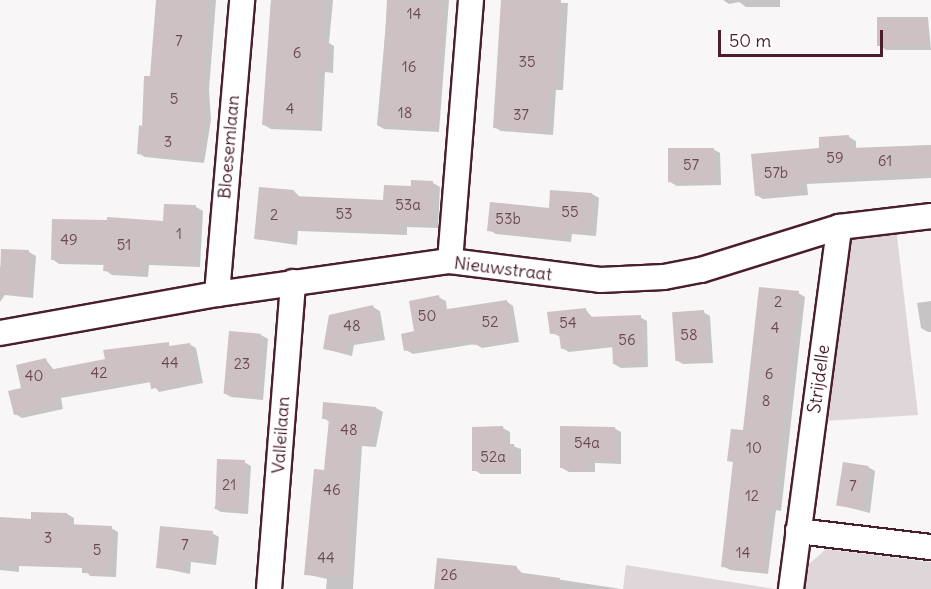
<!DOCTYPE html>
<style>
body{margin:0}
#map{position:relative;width:931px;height:589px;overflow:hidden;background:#f8f6f7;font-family:Delius,sans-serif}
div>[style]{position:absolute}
.green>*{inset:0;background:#ded6d9}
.shadow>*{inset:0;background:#0003}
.building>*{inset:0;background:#cdc1c4;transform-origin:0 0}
.roads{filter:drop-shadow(2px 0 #4a1f2b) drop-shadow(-2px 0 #4a1f2b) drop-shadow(0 2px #4a1f2b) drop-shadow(0 -2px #4a1f2b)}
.minor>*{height:24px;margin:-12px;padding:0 12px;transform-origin:12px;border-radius:12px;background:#fff}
span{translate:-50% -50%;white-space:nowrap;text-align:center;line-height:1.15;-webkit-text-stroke:6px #fff;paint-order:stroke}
.number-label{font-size:15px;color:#6b4851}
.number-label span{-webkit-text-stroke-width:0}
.street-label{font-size:18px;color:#4a1f2b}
.scale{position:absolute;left:718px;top:30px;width:165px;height:27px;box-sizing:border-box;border:3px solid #4a1f2b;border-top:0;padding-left:8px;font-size:18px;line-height:21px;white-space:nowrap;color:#4a1f2b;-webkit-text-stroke:4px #fff;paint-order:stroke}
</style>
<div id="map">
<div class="green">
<i style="clip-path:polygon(896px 228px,918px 415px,824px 421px,849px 241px,853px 234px)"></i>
<i style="clip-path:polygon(826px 549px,931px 562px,931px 589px,805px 589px,809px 564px)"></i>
<i style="clip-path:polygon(626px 565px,775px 589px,623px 589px)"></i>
</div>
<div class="shadow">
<i style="clip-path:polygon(157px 0,216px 0,209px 90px,211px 120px,204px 163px,145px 157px,138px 153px,151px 77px)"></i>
<i style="clip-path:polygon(271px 0,333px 0,329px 43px,334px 46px,333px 73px,325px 72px,322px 131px,271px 129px,264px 125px)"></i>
<i style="clip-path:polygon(388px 0,449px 0,439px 132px,384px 129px,377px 125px)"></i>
<i style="clip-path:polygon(504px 0,568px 3px,563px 90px,556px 90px,553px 135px,501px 131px,494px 127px)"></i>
<i style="clip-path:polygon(723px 0,780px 0,780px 7px,746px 7px,739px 2px,729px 4px)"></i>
<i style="clip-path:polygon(928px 18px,931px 50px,886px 50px,879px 45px)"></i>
<i style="clip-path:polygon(849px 137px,856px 141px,856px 149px,931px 145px,931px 178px,807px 184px,808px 195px,763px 199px,756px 195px,821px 150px)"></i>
<i style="clip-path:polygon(713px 149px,720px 153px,721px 185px,677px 186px,670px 182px)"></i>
<i style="clip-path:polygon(433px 183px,440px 187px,438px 228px,407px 227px,407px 235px,298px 231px,297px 245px,256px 239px,294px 191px,301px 198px,385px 201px)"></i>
<i style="clip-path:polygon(592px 194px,599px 198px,596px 236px,572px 234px,571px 242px,496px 234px,489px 230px)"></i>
<i style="clip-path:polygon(196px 207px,203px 211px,200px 267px,149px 265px,148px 277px,112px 275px,105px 270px,105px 265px,59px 264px,52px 259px,165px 223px)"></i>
<i style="clip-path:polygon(29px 252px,36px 256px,33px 298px,5px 295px,0 302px,0 267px)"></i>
<i style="clip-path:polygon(798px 293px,805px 297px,781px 511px,776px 510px,768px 574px,730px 570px,723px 566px,734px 463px,729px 460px,744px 432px)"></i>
<i style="clip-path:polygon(438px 297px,446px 301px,447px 310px,506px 301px,513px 306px,519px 342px,482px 348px,475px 344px,413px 354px,406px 350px)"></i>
<i style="clip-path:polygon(931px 301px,931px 332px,928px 332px,921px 328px,917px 303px)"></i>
<i style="clip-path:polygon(373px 307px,380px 311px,385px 340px,354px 345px,352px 356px,325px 349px)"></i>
<i style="clip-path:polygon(585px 309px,593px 318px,640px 317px,647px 321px,648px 367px,621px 368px,614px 364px,614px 347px,569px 352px,562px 348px,561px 337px,552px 333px)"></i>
<i style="clip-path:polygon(703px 312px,710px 316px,713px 363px,683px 364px,676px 360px)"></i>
<i style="clip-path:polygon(261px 335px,268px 339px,263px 400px,231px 397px,224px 393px)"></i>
<i style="clip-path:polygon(189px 344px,196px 348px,203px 383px,159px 392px,151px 382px,61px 398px,63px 409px,22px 418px,15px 414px,46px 360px,54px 370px)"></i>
<i style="clip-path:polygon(376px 408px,383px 412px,376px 447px,362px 446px,353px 589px,326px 589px,327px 579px,305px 574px,325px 472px,330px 422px,323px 418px)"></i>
<i style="clip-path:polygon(503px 428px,510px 432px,510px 445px,521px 449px,521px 474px,481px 474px,474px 470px)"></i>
<i style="clip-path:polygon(614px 428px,621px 432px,621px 464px,595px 463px,595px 472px,569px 472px,562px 468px)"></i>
<i style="clip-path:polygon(244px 462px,251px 466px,248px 514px,221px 512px,214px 508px)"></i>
<i style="clip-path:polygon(868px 467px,875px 471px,870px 513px,839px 505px)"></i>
<i style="clip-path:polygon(67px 514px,74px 518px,74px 526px,111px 528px,118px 532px,116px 577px,90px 576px,84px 568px,19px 566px,19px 572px,0 570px,0 518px,32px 520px)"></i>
<i style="clip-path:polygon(212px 533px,219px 537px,216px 565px,191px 562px,190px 574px,157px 567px)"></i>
<i style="clip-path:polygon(516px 567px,523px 574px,621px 589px,436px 589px)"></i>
</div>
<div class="building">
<i style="clip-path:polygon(156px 0,208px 0,204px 115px,198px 160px,137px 154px,139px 125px,142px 126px,144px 76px,150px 76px)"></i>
<i style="clip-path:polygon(271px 0,324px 0,322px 40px,328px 40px,326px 69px,318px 69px,315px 128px,262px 125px)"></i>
<i style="left:387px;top:0;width:56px;height:126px;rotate:3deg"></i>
<i style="clip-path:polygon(501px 0,561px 0,556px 87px,550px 87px,546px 132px,493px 128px)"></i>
<i style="left:877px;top:17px;width:51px;height:29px"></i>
<i style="clip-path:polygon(849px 135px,850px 148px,931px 145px,931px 172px,800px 181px,801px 192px,755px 196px,751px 154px,819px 148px,819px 137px)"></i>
<i style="left:714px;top:148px;width:34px;height:46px;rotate:90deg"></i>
<i style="clip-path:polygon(411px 180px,433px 181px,431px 225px,401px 224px,400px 232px,291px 228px,290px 242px,254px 239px,259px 187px,294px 190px,294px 196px,383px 200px,384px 185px,411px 186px)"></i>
<i style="clip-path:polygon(550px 190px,592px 193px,590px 232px,565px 231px,564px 239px,487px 231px,490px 202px,549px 208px)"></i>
<i style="clip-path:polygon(164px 204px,196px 205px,193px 264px,142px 262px,141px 274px,103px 271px,104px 262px,51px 260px,52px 219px,107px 220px,107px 217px,163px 221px)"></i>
<i style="left:1px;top:249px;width:28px;height:45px;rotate:2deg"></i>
<i style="clip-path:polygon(759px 287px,799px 291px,774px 508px,769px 507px,762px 571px,721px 567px,733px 462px,727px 461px,731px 429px,743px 430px)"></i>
<i style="clip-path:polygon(439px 295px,441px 310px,507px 300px,512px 339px,473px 345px,472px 340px,404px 351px,401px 334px,414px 331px,409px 301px)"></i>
<i style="clip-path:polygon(373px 305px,379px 337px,347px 342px,345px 353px,323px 349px,329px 315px)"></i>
<i style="clip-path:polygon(586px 308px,587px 317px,641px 315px,641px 364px,613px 364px,612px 343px,561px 349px,559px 334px,550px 334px,547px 312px)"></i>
<i style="left:704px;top:310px;width:49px;height:32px;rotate:86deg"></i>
<i style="left:229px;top:331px;width:32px;height:63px;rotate:5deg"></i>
<i style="clip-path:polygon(169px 342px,169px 346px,190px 343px,197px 380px,151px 389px,149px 377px,54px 395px,57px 405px,14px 415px,8px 391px,21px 388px,16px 365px,46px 358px,49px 370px,105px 359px,103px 350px)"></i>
<i style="clip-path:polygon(323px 402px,376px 407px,369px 444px,355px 443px,347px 578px,304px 575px,314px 469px,324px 470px,329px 419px,322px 419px)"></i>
<i style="clip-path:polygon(503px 426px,504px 444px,514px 444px,515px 471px,472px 471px,472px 427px)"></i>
<i style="clip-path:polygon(560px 426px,615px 427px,615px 460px,588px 460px,588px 469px,560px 468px)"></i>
<i style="left:217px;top:459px;width:28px;height:50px;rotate:2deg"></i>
<i style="left:843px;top:462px;width:26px;height:44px;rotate:9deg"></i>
<i style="clip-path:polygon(31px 512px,67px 513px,67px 524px,112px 526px,109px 574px,82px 573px,82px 565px,0 563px,0 517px,31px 519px)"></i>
<i style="clip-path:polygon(160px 526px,213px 531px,209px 562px,184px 559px,183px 571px,156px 568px)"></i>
<i style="clip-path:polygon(437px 558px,517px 566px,516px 572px,560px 578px,560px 589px,434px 589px)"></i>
</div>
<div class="roads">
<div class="minor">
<i style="left:450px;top:261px;width:262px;rotate:-85.4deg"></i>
<i style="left:217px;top:294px;width:295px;rotate:-85.1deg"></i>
<i style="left:0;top:333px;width:220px;rotate:-10.2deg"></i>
<i style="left:217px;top:294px;width:235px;rotate:-8.1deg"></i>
<i style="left:450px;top:261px;width:151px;rotate:7.2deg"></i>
<i style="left:600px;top:280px;width:64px;rotate:-2.7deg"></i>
<i style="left:664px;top:277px;width:38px;rotate:-11deg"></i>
<i style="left:701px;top:270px;width:145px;rotate:-17.3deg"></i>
<i style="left:839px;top:227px;width:93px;rotate:-6.8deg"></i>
<i style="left:798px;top:531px;width:134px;rotate:6.9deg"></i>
<i style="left:269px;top:589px;width:308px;rotate:-85.5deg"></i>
<i style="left:791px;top:589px;width:365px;rotate:-82.4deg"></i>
</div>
</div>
<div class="number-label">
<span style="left:414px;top:14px">14</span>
<span style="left:179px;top:41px">7</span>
<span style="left:297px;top:53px">6</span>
<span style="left:527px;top:62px">35</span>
<span style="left:409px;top:67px">16</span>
<span style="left:174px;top:99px">5</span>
<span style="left:290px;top:109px">4</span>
<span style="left:405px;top:113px">18</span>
<span style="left:521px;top:115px">37</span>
<span style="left:168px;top:142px">3</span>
<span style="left:835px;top:158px">59</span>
<span style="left:885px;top:161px">61</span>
<span style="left:691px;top:165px">57</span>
<span style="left:776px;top:173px">57b</span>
<span style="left:408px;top:205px">53a</span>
<span style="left:570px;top:212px">55</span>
<span style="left:344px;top:214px">53</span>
<span style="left:274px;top:215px">2</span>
<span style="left:508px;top:219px">53b</span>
<span style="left:179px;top:234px">1</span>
<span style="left:69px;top:240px">49</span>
<span style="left:124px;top:245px">51</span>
<span style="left:778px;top:302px">2</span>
<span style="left:427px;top:316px">50</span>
<span style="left:490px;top:322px">52</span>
<span style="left:568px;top:323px">54</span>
<span style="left:352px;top:326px">48</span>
<span style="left:775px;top:328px">4</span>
<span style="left:689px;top:335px">58</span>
<span style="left:627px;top:340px">56</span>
<span style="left:170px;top:363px">44</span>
<span style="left:242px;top:364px">23</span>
<span style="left:99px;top:373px">42</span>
<span style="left:769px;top:374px">6</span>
<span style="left:34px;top:376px">40</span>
<span style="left:766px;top:401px">8</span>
<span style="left:349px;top:430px">48</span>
<span style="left:587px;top:443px">54a</span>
<span style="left:754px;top:448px">10</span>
<span style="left:493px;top:457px">52a</span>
<span style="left:229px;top:485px">21</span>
<span style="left:853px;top:486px">7</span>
<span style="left:332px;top:490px">46</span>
<span style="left:752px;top:496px">12</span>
<span style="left:48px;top:538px">3</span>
<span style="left:185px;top:545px">7</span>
<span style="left:97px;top:550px">5</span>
<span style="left:743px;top:553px">14</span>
<span style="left:326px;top:558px">44</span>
<span style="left:449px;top:575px">26</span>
</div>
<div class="street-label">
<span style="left:229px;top:147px;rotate:-85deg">Bloesemlaan</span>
<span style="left:503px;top:269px;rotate:7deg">Nieuwstraat</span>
<span style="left:819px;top:379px;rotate:-82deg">Strijdelle</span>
<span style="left:281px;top:435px;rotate:-86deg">Valleilaan</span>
</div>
<div class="scale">50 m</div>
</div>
